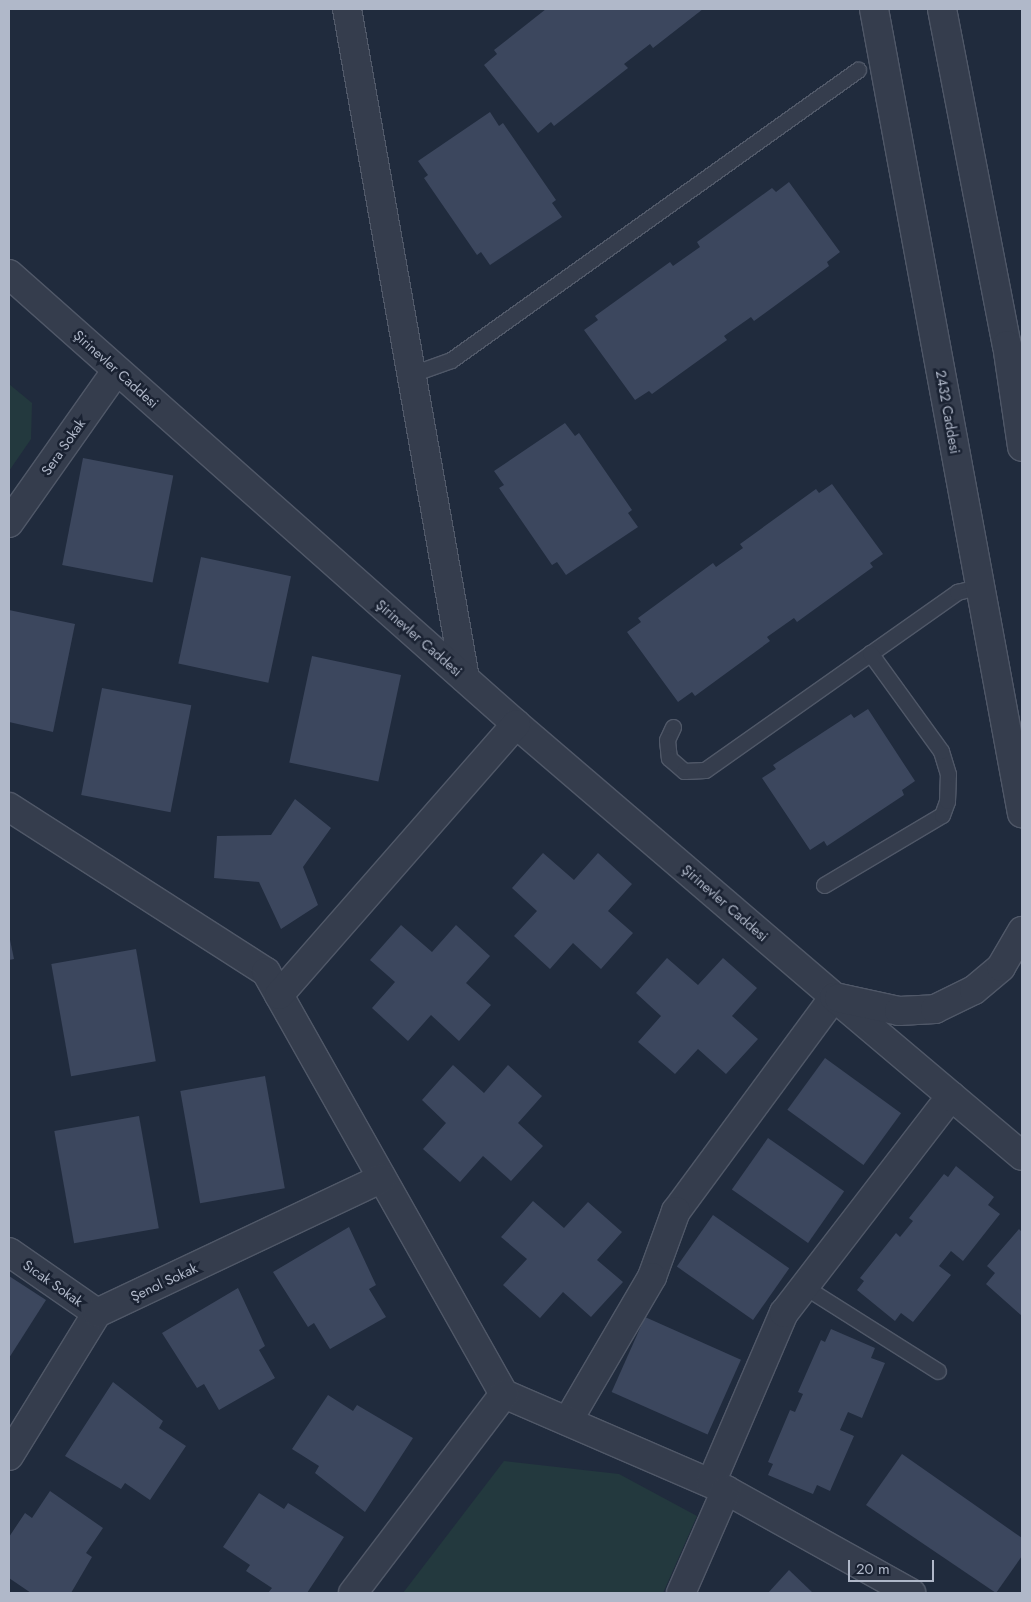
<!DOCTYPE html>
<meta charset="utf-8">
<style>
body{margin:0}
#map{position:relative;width:1031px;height:1602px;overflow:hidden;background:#202b3d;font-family:Jost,sans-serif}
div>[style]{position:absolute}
.green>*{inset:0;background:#23393e}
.building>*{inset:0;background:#3c475e;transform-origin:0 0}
.roads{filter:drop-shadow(1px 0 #505868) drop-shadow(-1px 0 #505868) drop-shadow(0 1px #505868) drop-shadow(0 -1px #505868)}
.service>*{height:15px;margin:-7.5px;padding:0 7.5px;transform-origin:7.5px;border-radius:7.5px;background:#353d4d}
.minor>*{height:28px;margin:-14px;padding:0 14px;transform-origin:14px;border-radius:14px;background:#353d4d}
.tertiary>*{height:28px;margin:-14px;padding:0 14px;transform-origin:14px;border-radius:14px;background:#353d4d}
span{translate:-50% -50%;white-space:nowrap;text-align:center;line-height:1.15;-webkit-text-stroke:5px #1a2232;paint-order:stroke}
.street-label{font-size:14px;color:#b0b8c9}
.frame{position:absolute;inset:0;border:10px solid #b0b8c9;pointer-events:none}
.scale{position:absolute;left:848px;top:1560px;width:86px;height:22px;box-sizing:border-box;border:2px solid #b0b8c9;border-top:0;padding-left:6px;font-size:15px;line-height:18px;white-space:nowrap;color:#b0b8c9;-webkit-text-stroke:4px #1a2232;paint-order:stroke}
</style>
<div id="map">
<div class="green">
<i style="clip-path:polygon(9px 384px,32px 403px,31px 439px,9px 471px)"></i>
<i style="clip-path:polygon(504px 1461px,619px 1474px,697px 1516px,663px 1593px,403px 1593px)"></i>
</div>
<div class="building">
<i style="clip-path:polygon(546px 9px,703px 9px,653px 48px,650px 44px,624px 64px,628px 68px,554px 126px,551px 122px,538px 133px,484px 65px,497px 54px,494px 50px)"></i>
<i style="clip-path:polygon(490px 112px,499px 126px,503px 123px,556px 200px,552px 203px,562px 217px,490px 265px,481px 252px,477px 255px,424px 178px,428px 175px,418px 161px)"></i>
<i style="clip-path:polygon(789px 182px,840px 252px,827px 262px,829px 266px,754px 321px,751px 317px,724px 336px,727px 340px,652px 394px,649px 391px,635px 400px,584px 330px,598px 320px,595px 316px,670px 262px,673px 266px,700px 247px,697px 242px,772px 188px,776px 192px)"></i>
<i style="clip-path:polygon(565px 423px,575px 436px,579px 433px,632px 510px,628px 513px,638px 527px,566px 575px,557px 562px,552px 565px,499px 488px,504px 485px,494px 471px)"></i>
<i style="left:83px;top:458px;width:92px;height:109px;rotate:11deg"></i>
<i style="clip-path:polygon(832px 484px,883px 554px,870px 563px,873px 567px,797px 622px,794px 618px,767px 637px,770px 641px,695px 696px,692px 692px,678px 702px,627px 632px,641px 622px,638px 618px,713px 563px,716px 567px,743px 548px,740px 544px,816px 489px,819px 493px)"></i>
<i style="left:201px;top:557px;width:92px;height:109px;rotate:12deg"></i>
<i style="clip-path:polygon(9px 610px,75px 624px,53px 732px,9px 722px)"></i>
<i style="left:312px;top:656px;width:91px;height:109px;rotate:12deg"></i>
<i style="left:102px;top:688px;width:91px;height:109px;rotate:11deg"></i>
<i style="clip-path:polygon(868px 709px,915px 781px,902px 790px,904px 795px,827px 846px,824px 841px,810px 850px,762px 778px,776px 769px,773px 765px,851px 714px,854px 718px)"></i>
<i style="clip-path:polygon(295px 799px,331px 828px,303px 867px,318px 905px,281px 929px,259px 882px,214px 878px,217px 836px,271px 835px)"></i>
<i style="clip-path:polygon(543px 853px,574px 880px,598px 853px,632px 884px,608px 911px,633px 933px,601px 969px,573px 943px,550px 969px,514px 936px,537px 911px,512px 888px)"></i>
<i style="clip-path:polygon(401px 925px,432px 952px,456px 925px,490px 956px,466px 983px,491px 1005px,459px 1041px,431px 1015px,408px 1041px,372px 1008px,395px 982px,370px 960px)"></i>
<i style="clip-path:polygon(9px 935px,14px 959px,9px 960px)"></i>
<i style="left:136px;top:949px;width:114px;height:86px;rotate:80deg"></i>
<i style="clip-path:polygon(667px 958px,698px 985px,723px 958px,757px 988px,732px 1016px,758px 1039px,726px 1074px,698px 1049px,675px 1074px,638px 1042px,661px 1016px,636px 993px)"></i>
<i style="left:825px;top:1058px;width:94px;height:64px;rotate:36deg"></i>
<i style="clip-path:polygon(453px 1065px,484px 1093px,508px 1065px,542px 1096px,518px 1123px,543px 1146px,511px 1181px,483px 1156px,460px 1182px,423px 1149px,446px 1123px,422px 1100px)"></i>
<i style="left:265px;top:1076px;width:114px;height:86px;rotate:80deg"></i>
<i style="left:139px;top:1116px;width:114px;height:86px;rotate:80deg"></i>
<i style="left:768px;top:1138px;width:93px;height:63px;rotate:35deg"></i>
<i style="clip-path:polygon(956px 1166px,994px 1197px,988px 1205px,1000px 1214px,963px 1261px,951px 1251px,939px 1266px,951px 1275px,913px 1322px,901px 1313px,895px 1321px,857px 1290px,864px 1281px,860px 1278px,896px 1233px,900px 1237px,913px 1221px,909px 1218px,944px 1174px,948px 1177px)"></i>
<i style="clip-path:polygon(533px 1201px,564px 1228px,588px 1202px,622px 1232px,597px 1260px,623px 1282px,591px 1317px,563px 1292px,540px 1318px,503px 1285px,527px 1259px,501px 1237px)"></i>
<i style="left:713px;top:1215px;width:93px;height:63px;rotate:35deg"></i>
<i style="clip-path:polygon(349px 1227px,376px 1285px,369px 1289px,386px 1317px,330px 1349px,314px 1323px,308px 1327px,273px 1272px)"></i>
<i style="clip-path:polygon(1019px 1229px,1022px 1232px,1022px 1316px,986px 1284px,995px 1273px,987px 1266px)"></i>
<i style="clip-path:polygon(9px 1276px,46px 1300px,9px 1358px)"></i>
<i style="clip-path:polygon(238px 1288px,265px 1346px,259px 1350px,275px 1378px,219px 1410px,204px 1384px,197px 1388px,162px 1333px)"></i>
<i style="left:645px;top:1317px;width:105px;height:82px;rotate:24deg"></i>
<i style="clip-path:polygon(831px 1329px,875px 1348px,871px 1358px,885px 1363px,862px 1418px,848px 1412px,840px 1430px,854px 1436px,830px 1491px,817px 1485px,813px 1494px,768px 1475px,773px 1464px,768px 1462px,790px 1410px,795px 1412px,803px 1394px,798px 1392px,821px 1340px,825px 1342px)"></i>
<i style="clip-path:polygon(113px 1382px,163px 1421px,159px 1428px,186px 1446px,150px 1500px,125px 1483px,121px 1489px,65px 1456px)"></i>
<i style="clip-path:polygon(328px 1395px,353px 1411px,357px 1405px,413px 1438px,365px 1512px,315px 1473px,319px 1466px,292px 1449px)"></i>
<i style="clip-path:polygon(902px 1454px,1022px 1538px,1022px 1556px,996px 1593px,866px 1505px)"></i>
<i style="clip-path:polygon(50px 1491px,103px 1528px,86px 1553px,92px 1557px,71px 1593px,31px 1593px,9px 1578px,9px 1537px,25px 1513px,32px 1518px)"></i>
<i style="clip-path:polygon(259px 1493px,284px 1509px,288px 1503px,344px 1537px,307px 1593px,268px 1593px,272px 1588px,246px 1571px,250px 1565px,223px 1547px)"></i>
<i style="clip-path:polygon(789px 1570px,813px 1593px,768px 1593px)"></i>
</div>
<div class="roads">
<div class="service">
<i style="left:412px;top:374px;width:41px;rotate:-19.7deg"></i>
<i style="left:451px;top:360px;width:500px;rotate:-35.5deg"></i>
<i style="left:673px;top:727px;width:14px;rotate:115deg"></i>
<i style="left:667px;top:740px;width:18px;rotate:84deg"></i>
<i style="left:669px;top:758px;width:20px;rotate:41deg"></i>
<i style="left:684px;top:771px;width:21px;rotate:-3deg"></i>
<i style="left:705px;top:770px;width:309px;rotate:-35.2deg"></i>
<i style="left:957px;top:592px;width:25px;rotate:-14deg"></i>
<i style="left:824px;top:885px;width:137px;rotate:-30.7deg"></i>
<i style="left:942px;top:815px;width:15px;rotate:-70deg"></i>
<i style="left:947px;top:801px;width:27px;rotate:-88deg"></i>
<i style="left:948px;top:774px;width:24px;rotate:-107deg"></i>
<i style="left:941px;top:751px;width:121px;rotate:-125.9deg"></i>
<i style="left:805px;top:1287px;width:157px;rotate:32.3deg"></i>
</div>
<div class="minor">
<i style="left:347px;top:9px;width:679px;rotate:80deg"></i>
<i style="left:9px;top:274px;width:678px;rotate:41.59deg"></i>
<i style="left:516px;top:724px;width:419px;rotate:40.6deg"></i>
<i style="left:834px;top:997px;width:266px;rotate:126.4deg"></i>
<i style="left:676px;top:1211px;width:70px;rotate:110deg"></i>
<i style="left:652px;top:1277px;width:167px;rotate:120.3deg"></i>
<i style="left:9px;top:523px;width:187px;rotate:-54.8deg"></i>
<i style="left:9px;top:807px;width:305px;rotate:32.7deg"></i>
<i style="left:266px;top:972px;width:484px;rotate:60.6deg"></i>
<i style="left:504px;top:1394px;width:242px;rotate:23.4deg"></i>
<i style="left:726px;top:1490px;width:212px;rotate:29.1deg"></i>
<i style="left:279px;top:995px;width:360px;rotate:-48.8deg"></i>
<i style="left:9px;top:1252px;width:107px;rotate:34.7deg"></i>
<i style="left:9px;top:1456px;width:168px;rotate:-58.4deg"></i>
<i style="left:97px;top:1313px;width:315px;rotate:-25.3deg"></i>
<i style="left:711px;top:1483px;width:185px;rotate:-66.8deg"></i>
<i style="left:784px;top:1313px;width:274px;rotate:-52.4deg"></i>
<i style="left:353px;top:1593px;width:250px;rotate:-52.8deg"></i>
<i style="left:681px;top:1593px;width:112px;rotate:-66.4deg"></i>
</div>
<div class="tertiary">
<i style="left:874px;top:9px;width:818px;rotate:79.58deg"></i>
<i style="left:942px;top:9px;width:342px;rotate:79.1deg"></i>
<i style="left:1007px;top:345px;width:103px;rotate:81.6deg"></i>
<i style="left:834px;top:997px;width:246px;rotate:40.2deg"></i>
<i style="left:839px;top:998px;width:61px;rotate:12.2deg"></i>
<i style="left:899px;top:1011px;width:36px;rotate:-3deg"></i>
<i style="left:935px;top:1009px;width:43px;rotate:-26deg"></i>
<i style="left:974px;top:990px;width:35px;rotate:-40deg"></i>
<i style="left:1001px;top:967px;width:42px;rotate:-59.7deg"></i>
</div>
</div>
<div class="street-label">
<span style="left:116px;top:369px;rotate:42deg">Şirinevler Caddesi</span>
<span style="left:948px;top:412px;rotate:80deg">2432 Caddesi</span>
<span style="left:63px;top:447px;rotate:-55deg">Sera Sokak</span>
<span style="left:419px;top:638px;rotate:41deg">Şirinevler Caddesi</span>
<span style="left:725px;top:903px;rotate:41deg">Şirinevler Caddesi</span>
<span style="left:164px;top:1282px;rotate:-25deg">Şenol Sokak</span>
<span style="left:53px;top:1283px;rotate:35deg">Sıcak Sokak</span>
</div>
<div class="frame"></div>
<div class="scale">20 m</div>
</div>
